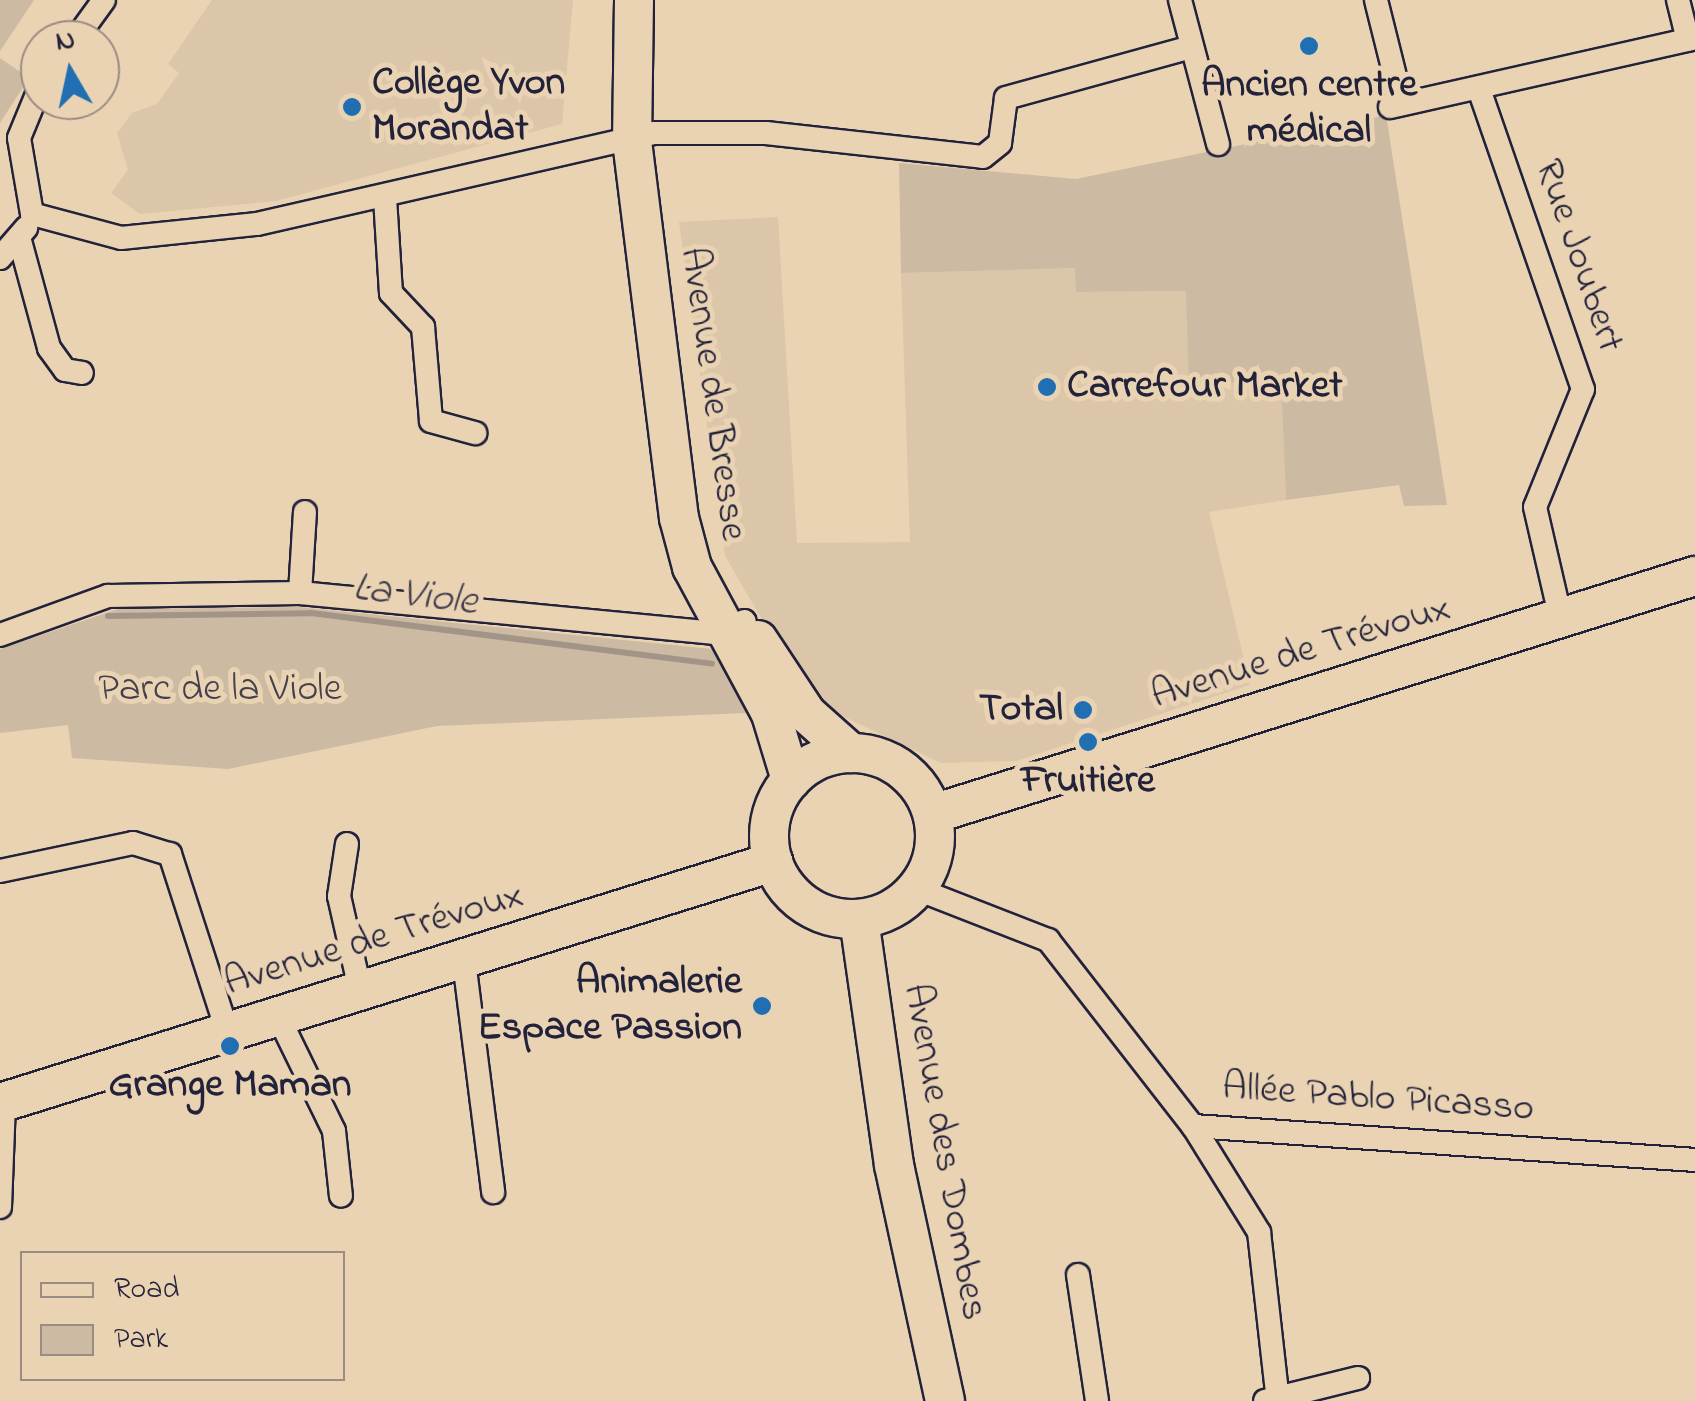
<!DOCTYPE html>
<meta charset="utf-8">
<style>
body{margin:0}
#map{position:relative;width:1695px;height:1401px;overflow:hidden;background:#ead3b3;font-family:"Indie Flower",sans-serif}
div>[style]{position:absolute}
.built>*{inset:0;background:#dbc6aa}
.green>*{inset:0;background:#cdbaa2}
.stream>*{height:6px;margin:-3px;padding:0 3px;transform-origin:3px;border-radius:3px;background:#a39488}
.roads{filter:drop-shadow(2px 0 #22223b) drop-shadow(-2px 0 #22223b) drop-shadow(0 2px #22223b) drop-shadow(0 -2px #22223b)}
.minor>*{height:22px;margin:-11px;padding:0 11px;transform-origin:11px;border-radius:11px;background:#ead3b3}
.primary>*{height:38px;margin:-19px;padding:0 19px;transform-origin:19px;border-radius:19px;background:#ead3b3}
.primary>.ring{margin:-19px;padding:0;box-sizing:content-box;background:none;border:38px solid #ead3b3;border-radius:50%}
.dots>*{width:28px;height:28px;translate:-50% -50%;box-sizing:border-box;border:5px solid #ead3b3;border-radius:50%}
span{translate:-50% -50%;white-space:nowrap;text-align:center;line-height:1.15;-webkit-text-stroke:10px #ead3b3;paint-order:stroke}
.poi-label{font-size:40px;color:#22223b;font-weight:700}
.left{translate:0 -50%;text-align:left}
.right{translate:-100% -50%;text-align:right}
.street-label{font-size:40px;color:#22223b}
.park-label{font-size:40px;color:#444050}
.water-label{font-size:42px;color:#423e4e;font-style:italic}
.legend{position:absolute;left:20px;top:1251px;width:325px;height:130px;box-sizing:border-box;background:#ead3b3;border:2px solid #9a8c83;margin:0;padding:12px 18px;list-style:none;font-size:30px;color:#22223b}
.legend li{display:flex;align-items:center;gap:20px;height:50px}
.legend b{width:50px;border:2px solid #9a8c83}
.north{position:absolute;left:20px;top:20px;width:100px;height:100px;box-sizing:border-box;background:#ead3b3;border:2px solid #9a8c83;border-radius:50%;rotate:351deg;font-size:28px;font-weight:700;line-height:40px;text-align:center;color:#22223b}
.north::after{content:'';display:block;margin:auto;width:35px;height:45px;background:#1f6fb2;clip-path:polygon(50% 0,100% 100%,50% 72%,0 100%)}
</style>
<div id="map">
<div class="built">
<i style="clip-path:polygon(212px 0,573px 0,562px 124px,276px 201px,140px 214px,111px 193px,128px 170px,117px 133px,132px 113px,157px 104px,179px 73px,168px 64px)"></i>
<i style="clip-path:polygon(778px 217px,797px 543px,910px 542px,901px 273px,1076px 268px,1077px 292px,1187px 291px,1281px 381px,1286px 500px,1209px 512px,1250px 685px,1016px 761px,941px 763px,834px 712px,773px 638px,725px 556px,679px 222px)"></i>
</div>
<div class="green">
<i style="clip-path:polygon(0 0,34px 0,0 51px)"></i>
<i style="clip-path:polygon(0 58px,29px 78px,0 123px)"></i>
<i style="clip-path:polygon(1386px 115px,1447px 505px,1404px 506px,1399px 485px,1286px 500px,1281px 381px,1189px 384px,1186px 291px,1076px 292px,1075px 268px,901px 273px,899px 163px,1076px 179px)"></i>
<i style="clip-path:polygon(298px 607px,712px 649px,746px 713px,437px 726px,228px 769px,72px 758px,68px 725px,0 733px,0 649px,118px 609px)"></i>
</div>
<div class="stream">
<i style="left:108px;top:616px;width:203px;rotate:-0.8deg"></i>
<i style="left:311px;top:613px;width:404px;rotate:7.2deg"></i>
</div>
<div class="roads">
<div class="minor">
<i style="left:1180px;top:0;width:149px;rotate:75.2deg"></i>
<i style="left:1376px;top:0;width:107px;rotate:76deg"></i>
<i style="left:1678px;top:0;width:41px;rotate:76deg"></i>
<i style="left:75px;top:40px;width:49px;rotate:-54.1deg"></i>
<i style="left:1479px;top:89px;width:318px;rotate:70.9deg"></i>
<i style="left:1583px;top:389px;width:127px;rotate:112.1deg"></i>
<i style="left:1535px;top:507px;width:116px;rotate:77deg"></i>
<i style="left:1390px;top:107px;width:313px;rotate:-12.7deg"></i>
<i style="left:385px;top:198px;width:95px;rotate:86.4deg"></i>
<i style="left:391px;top:293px;width:47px;rotate:46.7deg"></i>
<i style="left:423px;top:327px;width:94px;rotate:85.1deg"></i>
<i style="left:431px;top:421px;width:46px;rotate:15.3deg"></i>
<i style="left:32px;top:214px;width:92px;rotate:15.1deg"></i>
<i style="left:121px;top:238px;width:137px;rotate:-5.9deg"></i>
<i style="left:257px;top:224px;width:407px;rotate:-12.9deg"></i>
<i style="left:654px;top:133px;width:112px"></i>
<i style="left:766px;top:133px;width:218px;rotate:6.3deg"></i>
<i style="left:983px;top:157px;width:22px;rotate:-39deg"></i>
<i style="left:1000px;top:143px;width:45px;rotate:-82.4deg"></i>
<i style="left:1006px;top:98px;width:192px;rotate:-15.4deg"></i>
<i style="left:32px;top:214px;width:77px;rotate:-99.7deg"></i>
<i style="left:19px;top:138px;width:55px;rotate:-67.6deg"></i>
<i style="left:20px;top:241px;width:111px;rotate:74.8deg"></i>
<i style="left:49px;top:348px;width:27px;rotate:54deg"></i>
<i style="left:65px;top:370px;width:17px;rotate:10deg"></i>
<i style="left:0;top:258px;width:40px;rotate:-49deg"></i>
<i style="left:300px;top:593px;width:81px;rotate:-86.5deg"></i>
<i style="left:0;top:635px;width:115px;rotate:-19.9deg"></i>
<i style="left:108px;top:596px;width:192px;rotate:-0.9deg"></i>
<i style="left:300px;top:593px;width:417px;rotate:5.5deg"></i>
<i style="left:715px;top:633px;width:32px;rotate:-22deg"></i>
<i style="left:347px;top:844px;width:53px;rotate:98.7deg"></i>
<i style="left:339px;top:896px;width:95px;rotate:77.3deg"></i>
<i style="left:0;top:871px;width:136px;rotate:-11.9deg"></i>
<i style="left:133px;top:843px;width:39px;rotate:17deg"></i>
<i style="left:170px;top:854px;width:186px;rotate:72.1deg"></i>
<i style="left:917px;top:889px;width:141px;rotate:21.3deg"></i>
<i style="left:1048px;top:940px;width:236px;rotate:52.1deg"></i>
<i style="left:1193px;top:1126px;width:125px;rotate:58.1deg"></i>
<i style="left:1259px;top:1232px;width:170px;rotate:83.6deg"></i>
<i style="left:464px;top:961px;width:233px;rotate:82.8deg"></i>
<i style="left:278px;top:1016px;width:128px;rotate:64deg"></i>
<i style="left:334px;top:1131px;width:65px;rotate:83.9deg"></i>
<i style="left:1193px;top:1126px;width:503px;rotate:3.87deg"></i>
<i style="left:0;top:1207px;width:105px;rotate:-87.8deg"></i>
<i style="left:1078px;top:1275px;width:127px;rotate:81.4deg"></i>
<i style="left:1265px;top:1401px;width:96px;rotate:-13.9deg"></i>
</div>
<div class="primary">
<i style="left:634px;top:0;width:141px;rotate:90.8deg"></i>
<i style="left:632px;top:141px;width:380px;rotate:82.9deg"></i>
<i style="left:679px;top:518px;width:51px;rotate:75.1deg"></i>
<i style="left:692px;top:567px;width:167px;rotate:61.7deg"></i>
<i style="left:771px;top:714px;width:69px;rotate:73.1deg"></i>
<i style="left:758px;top:640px;width:89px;rotate:56.5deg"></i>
<i style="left:807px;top:714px;width:59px;rotate:41.6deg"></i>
<i class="ring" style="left:769px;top:753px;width:128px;height:128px"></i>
<i style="left:933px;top:814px;width:798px;rotate:-17.35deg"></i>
<i style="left:859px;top:919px;width:248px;rotate:81.9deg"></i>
<i style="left:894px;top:1165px;width:241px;rotate:77.8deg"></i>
<i style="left:0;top:1103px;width:810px;rotate:-17.32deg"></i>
</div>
</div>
<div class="dots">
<i style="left:1309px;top:46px;background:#1f6fb2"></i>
<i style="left:352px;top:107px;background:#1f6fb2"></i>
<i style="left:1047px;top:387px;background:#1f6fb2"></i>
<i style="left:1083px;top:710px;background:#1f6fb2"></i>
<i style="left:1088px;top:742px;background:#1f6fb2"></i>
<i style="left:762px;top:1006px;background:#1f6fb2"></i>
<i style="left:230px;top:1046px;background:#1f6fb2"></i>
</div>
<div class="poi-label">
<span class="left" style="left:372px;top:107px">Collège Yvon<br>Morandat</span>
<span style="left:1309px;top:109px">Ancien centre<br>médical</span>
<span class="left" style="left:1067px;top:387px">Carrefour Market</span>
<span class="right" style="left:1063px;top:710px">Total</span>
<span style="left:1088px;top:782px">Fruitière</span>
<span class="right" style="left:742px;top:1006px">Animalerie<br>Espace Passion</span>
<span style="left:230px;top:1086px">Grange Maman</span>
</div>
<div class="street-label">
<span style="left:1578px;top:256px;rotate:71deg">Rue Joubert</span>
<span style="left:712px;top:394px;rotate:82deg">Avenue de Bresse</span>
<span style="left:1301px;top:653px;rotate:-17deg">Avenue de Trévoux</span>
<span style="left:374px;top:940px;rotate:-17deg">Avenue de Trévoux</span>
<span style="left:1378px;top:1099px;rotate:4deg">Allée Pablo Picasso</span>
<span style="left:944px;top:1152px;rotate:80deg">Avenue des Dombes</span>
</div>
<div class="park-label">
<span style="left:220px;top:690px">Parc de la Viole</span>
</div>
<div class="water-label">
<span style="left:415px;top:596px;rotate:7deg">La Viole</span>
</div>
<ul class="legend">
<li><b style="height:12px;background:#ead3b3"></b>Road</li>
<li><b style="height:28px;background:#cdbaa2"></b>Park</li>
</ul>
<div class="north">N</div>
</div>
